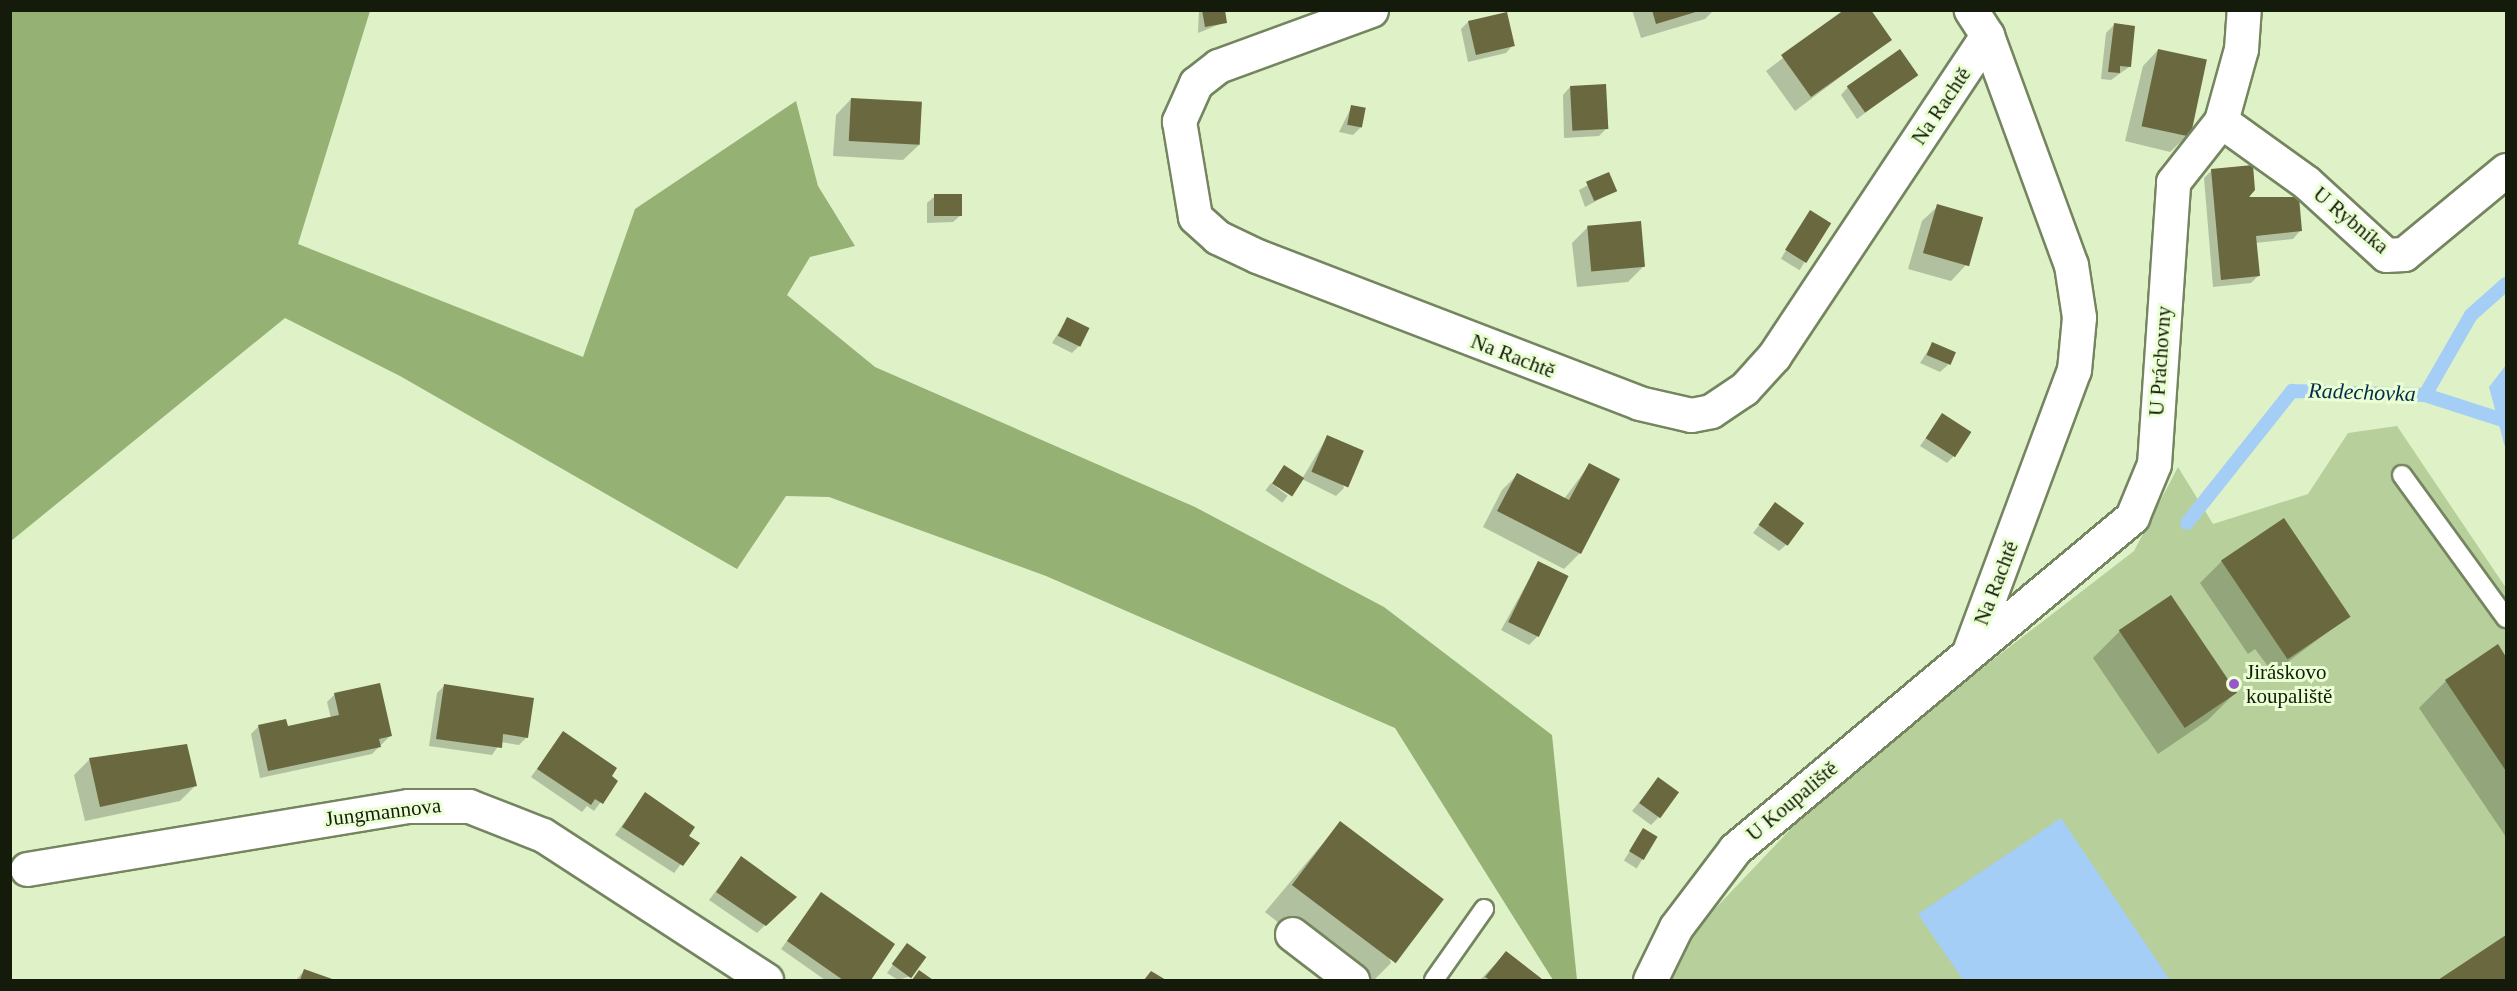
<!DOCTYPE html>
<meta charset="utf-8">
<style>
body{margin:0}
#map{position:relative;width:2517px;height:991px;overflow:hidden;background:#def1c7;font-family:Georgia,serif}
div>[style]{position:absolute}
.green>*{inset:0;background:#b7cf9a}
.forest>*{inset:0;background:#96b174}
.water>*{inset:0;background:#a5cef6}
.shadow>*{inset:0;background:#0003;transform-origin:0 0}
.stream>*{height:14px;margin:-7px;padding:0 7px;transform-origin:7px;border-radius:7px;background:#a5cef6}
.building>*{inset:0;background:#69683f;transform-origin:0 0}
.roads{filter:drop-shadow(2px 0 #74855f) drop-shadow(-2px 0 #74855f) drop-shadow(0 2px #74855f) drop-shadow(0 -2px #74855f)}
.lane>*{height:18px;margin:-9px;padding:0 9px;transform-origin:9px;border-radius:9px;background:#fff}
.street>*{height:33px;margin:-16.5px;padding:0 16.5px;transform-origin:16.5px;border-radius:16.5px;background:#fff}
.dots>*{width:16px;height:16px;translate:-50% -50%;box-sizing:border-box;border:3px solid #ebffd4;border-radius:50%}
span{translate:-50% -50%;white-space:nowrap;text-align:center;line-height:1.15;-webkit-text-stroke:6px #ebffd4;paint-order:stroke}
.street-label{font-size:21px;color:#141b0b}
.poi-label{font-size:21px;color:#141b0b}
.left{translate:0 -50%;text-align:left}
.water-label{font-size:22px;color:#032b4a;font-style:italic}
.frame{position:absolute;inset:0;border:12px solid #141b0b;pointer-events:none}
</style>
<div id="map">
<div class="green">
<i style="clip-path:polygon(2397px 426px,2506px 588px,2506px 980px,1671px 980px,1692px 933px,1837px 780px,2134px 551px,2178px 467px,2213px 524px,2308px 494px,2348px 433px)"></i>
</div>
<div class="forest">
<i style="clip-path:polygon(11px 10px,370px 11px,298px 244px,583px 357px,635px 209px,796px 101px,818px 186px,855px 246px,810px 257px,787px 295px,875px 367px,1195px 507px,1384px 607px,1552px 735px,1577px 980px,1553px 980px,1395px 728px,1046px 576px,829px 497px,786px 496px,737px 569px,400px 376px,285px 318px,11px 541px)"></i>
</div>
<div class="water">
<i style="clip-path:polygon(2506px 365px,2506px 451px,2489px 387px)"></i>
<i style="clip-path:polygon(2061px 818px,2170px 980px,1963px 980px,1918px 914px)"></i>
</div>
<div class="shadow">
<i style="clip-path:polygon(1199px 10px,1223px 10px,1225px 22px,1198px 33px)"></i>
<i style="clip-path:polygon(1632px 10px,1714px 10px,1705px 19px,1641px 38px)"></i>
<i style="clip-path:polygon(1846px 10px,1890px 40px,1795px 111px,1766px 71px)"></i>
<i style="clip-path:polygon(1469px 21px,1513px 45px,1506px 53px,1468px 62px,1461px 29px)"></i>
<i style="clip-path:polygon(2114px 25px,2129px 67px,2111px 80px,2101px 79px,2106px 33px)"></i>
<i style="clip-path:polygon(2158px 50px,2186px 137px,2170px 152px,2125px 141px,2143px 66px)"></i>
<i style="clip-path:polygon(1916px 75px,1857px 119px,1841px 95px,1848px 87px)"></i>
<i style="clip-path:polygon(1570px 87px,1606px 129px,1599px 136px,1564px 138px,1563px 95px)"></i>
<i style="clip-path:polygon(851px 99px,919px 145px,903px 160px,833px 156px,836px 115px)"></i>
<i style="clip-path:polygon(1352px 106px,1361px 127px,1353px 135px,1339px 132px)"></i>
<i style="clip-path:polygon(2212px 170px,2300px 231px,2293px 239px,2255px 243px,2258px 276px,2251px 283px,2213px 287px,2204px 178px)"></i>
<i style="clip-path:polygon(1608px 174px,1615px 191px,1585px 207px,1579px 190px)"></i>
<i style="clip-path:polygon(935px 196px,961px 215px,953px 222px,927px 223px,927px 203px)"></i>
<i style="clip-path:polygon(1938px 206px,1966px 265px,1951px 281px,1908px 269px,1922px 221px)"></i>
<i style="left:1810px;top:212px;width:22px;height:55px;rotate:32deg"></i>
<i style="clip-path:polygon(1588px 227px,1644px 266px,1628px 282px,1577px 287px,1572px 243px)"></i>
<i style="clip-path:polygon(1067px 319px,1080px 345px,1072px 353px,1052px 343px)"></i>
<i style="clip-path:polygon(1933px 343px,1948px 365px,1940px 372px,1920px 363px)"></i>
<i style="clip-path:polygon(1942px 415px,1955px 455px,1947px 463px,1920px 446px)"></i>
<i style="clip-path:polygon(1327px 437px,1344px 488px,1336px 496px,1302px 479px)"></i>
<i style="clip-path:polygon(1590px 464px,1618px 479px,1580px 553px,1564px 569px,1483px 527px,1502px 490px,1518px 474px,1564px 499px)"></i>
<i style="left:1271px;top:483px;width:21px;height:9px;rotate:37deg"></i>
<i style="clip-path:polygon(1775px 504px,1787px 544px,1779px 551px,1753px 533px)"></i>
<i style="clip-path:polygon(2222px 561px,2348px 617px,2273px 673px,2255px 649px,2248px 654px,2200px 583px)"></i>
<i style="clip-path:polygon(1538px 563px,1537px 637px,1529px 645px,1501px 630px)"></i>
<i style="clip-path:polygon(2120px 631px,2235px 693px,2208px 720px,2158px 754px,2093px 658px)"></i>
<i style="clip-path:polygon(2497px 646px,2506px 660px,2506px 837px,2419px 708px,2446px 681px)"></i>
<i style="clip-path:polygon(445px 685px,527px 737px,519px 745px,501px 742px,492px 755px,429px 746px,437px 693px)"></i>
<i style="clip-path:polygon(335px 694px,391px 735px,372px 754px,260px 778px,251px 734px,258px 727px,285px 721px,287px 728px,331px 718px,327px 702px)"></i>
<i style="clip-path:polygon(563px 733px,616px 782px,594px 811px,587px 806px,582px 812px,531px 777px)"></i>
<i style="clip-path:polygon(90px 759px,195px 786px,180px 801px,85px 821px,74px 775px)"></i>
<i style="clip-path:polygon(1658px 779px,1658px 818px,1651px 825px,1632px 811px)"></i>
<i style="clip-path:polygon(645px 794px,697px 843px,674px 873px,615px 835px)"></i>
<i style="clip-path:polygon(1340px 823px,1391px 963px,1374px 980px,1352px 980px,1265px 912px)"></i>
<i style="left:1643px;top:830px;width:15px;height:36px;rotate:32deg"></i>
<i style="clip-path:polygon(741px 858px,795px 897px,757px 933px,709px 900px)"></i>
<i style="clip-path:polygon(821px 894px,893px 944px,869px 980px,825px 980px,781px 949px)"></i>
<i style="clip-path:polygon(2506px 937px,2506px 980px,2441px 980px)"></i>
<i style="clip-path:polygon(907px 945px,911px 976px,898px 980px,887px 973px)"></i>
<i style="clip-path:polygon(1506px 953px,1542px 980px,1480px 980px)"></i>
<i style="clip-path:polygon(304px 971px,331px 980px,296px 980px)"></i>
</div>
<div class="stream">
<i style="left:2425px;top:395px;width:92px;rotate:-60.1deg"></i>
<i style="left:2471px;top:315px;width:47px;rotate:-41.5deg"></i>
<i style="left:2187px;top:523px;width:169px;rotate:-51.5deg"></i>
<i style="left:2292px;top:391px;width:133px;rotate:1.7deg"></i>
<i style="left:2425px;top:395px;width:85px;rotate:17.8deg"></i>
</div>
<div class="building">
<i style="clip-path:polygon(1202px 10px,1225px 10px,1227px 23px,1205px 27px)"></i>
<i style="clip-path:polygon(1652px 10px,1699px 10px,1699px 11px,1656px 24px)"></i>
<i style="clip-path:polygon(1844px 10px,1871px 10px,1892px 40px,1811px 97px,1781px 55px)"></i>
<i style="left:1507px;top:12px;width:35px;height:40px;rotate:77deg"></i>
<i style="clip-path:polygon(2114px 23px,2135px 26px,2131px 67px,2120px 66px,2120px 73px,2108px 72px)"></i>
<i style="left:1900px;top:49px;width:32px;height:65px;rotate:55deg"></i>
<i style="left:2158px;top:49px;width:50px;height:79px;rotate:12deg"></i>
<i style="left:1606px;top:84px;width:45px;height:36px;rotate:87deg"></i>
<i style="left:851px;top:98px;width:71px;height:43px;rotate:3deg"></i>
<i style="left:1351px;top:105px;width:15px;height:20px;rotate:11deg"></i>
<i style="clip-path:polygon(2253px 165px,2255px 190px,2249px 197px,2299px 197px,2302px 231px,2256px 236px,2260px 276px,2221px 280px,2211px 169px)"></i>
<i style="left:1609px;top:172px;width:21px;height:25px;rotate:67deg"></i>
<i style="left:934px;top:194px;width:28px;height:22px"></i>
<i style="left:1937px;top:204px;width:48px;height:51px;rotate:16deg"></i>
<i style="left:1810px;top:210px;width:25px;height:47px;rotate:32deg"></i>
<i style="left:1641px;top:221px;width:46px;height:54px;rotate:85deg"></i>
<i style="left:1067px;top:317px;width:25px;height:21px;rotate:26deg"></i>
<i style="left:1932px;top:342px;width:26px;height:14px;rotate:23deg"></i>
<i style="left:1942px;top:413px;width:35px;height:30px;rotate:33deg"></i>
<i style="left:1327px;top:435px;width:40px;height:40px;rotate:23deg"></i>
<i style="clip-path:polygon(1589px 463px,1620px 479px,1581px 554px,1497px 511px,1517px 473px,1569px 500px)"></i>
<i style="left:1284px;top:465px;width:24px;height:22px;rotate:33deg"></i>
<i style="left:1775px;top:502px;width:36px;height:28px;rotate:36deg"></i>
<i style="left:2284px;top:518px;width:119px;height:76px;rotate:56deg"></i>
<i style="left:1538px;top:561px;width:34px;height:68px;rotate:26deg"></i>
<i style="left:2171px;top:595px;width:118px;height:63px;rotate:56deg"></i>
<i style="clip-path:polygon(2498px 644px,2506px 657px,2506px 771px,2445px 680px)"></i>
<i style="clip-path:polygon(380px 683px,392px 736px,379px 739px,381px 747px,268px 771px,258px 725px,286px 719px,288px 726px,339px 715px,334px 693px)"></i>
<i style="clip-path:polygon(444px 684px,534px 698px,528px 738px,503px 734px,502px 748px,436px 739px)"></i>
<i style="clip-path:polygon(563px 731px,617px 768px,612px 776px,618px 781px,603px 804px,595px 799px,591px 805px,537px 769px)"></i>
<i style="clip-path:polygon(187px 744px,197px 786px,100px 807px,89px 758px)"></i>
<i style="left:1658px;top:777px;width:26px;height:32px;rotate:36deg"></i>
<i style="clip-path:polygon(645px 792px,695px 827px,689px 836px,700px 843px,683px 866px,622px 827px)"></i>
<i style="left:1340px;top:821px;width:130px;height:80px;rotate:37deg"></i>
<i style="left:1643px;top:828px;width:17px;height:27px;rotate:31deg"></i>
<i style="clip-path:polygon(741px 856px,797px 897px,766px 926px,716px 892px)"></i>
<i style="clip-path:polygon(821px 892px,895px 944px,871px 980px,843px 980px,787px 941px)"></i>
<i style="clip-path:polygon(2506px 935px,2506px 980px,2438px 980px)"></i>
<i style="left:907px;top:943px;width:24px;height:26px;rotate:36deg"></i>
<i style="clip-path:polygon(1506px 951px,1542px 979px,1544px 980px,1490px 980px,1485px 977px)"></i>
<i style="clip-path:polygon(304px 969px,335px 980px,300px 980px)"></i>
<i style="clip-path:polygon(919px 970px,933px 980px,912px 980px)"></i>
<i style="clip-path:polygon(1151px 971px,1166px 980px,1144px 980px)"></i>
</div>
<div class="roads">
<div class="lane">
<i style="left:2402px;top:475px;width:177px;rotate:54deg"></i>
<i style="left:1434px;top:980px;width:87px;rotate:-54.8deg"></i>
</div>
<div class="street">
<i style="left:1371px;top:10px;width:163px;rotate:159.9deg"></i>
<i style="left:1218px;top:66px;width:28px;rotate:142deg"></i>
<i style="left:1196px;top:83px;width:42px;rotate:114.1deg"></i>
<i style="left:1179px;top:121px;width:97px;rotate:80.5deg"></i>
<i style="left:1195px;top:217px;width:30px;rotate:42deg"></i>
<i style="left:1217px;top:237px;width:44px;rotate:25.4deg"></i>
<i style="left:1257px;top:256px;width:409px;rotate:21deg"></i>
<i style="left:1639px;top:403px;width:53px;rotate:13deg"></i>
<i style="left:1691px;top:415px;width:20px;rotate:-11deg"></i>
<i style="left:1711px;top:411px;width:40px;rotate:-34deg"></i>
<i style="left:1744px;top:389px;width:45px;rotate:-47.7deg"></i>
<i style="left:1774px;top:356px;width:385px;rotate:-56.4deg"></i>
<i style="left:2221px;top:121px;width:105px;rotate:35.7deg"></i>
<i style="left:2306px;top:182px;width:108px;rotate:42.4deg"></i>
<i style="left:2386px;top:255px;width:18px;rotate:-3deg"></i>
<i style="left:2404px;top:254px;width:132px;rotate:-39.5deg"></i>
<i style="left:1970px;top:649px;width:298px;rotate:-69.6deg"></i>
<i style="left:2074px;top:370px;width:53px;rotate:-84.6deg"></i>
<i style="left:2079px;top:317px;width:53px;rotate:-98.7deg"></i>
<i style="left:2071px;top:265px;width:245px;rotate:-110.1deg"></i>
<i style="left:1987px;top:35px;width:30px;rotate:-123deg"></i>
<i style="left:27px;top:869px;width:386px;rotate:-9.4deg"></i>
<i style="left:408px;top:806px;width:61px"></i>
<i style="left:469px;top:806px;width:79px;rotate:21.4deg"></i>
<i style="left:543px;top:835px;width:266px;rotate:33deg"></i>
<i style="left:1292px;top:934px;width:76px;rotate:37.5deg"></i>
<i style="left:1650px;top:980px;width:59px;rotate:-63.9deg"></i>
<i style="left:1676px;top:927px;width:98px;rotate:-52.9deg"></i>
<i style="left:1735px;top:849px;width:518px;rotate:-39.9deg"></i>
<i style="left:2132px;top:517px;width:57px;rotate:-67.5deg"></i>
<i style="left:2154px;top:464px;width:283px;rotate:-86.1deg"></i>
<i style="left:2173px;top:182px;width:78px;rotate:-51.8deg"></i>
<i style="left:2221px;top:121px;width:75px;rotate:-74.5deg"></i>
<i style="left:2241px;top:49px;width:39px;rotate:-86deg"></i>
</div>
</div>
<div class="dots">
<i style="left:2234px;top:684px;background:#9957cd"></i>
</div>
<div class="street-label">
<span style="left:1941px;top:106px;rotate:-56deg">Na Rachtě</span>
<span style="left:2351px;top:220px;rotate:40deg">U Rybníka</span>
<span style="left:1513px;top:356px;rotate:21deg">Na Rachtě</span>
<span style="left:2160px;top:361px;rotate:-86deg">U Práchovny</span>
<span style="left:1996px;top:583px;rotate:-69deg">Na Rachtě</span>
<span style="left:1792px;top:801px;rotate:-40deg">U Koupaliště</span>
<span style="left:383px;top:812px;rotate:-7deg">Jungmannova</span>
</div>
<div class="poi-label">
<span class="left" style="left:2246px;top:684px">Jiráskovo<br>koupaliště</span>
</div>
<div class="water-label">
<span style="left:2362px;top:392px;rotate:2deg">Radechovka</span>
</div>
<div class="frame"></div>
</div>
